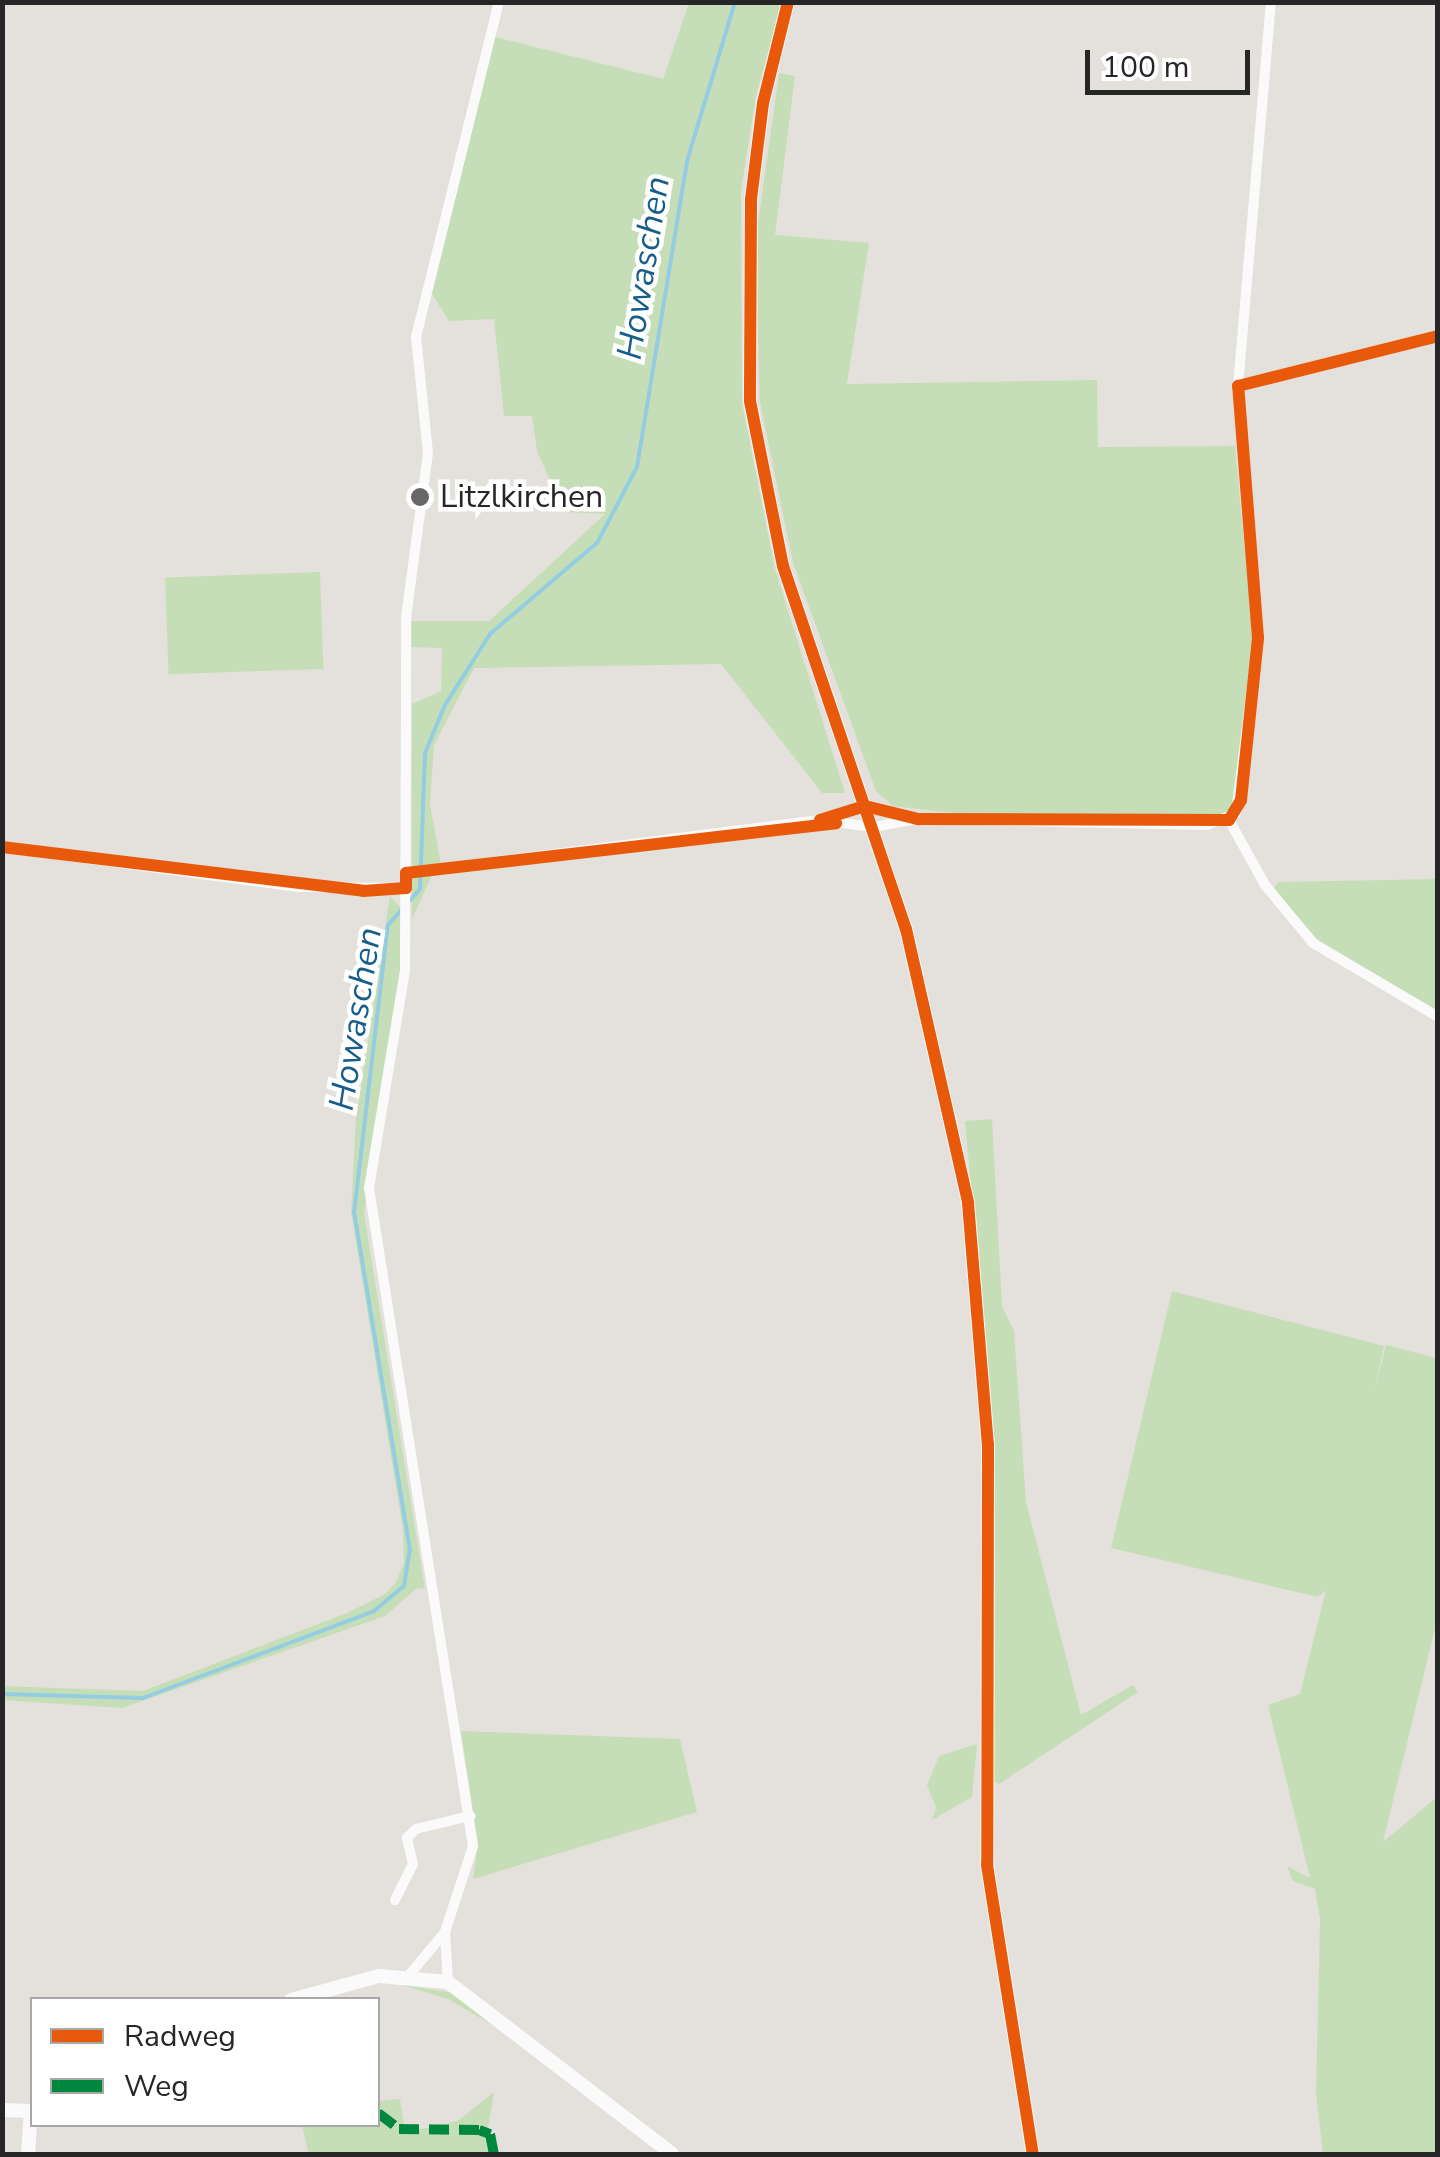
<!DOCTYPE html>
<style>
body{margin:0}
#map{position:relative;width:1440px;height:2157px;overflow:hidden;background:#e4e1dc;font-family:"Nunito Sans",sans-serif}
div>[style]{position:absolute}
.green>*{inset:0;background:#c6deb7;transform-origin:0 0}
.stream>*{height:4px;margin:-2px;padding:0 2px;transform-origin:2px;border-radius:2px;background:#94cce2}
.street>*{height:10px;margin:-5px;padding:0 5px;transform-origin:5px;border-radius:5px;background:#fbfafa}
.secondary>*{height:14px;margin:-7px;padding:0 7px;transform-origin:7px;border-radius:7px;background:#fbfafa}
.quiet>*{height:10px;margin-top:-5px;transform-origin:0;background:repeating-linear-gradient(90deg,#00873e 0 20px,transparent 0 30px)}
.cycleway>*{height:12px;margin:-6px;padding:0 6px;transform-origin:6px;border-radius:6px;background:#e8590c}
.dots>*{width:28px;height:28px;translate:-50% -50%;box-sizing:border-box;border:5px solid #fff;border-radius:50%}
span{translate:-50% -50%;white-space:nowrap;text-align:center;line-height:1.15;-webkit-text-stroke:9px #fff;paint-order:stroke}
.poi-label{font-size:32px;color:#262626}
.left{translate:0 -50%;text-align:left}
.water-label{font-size:35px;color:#175f8a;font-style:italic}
.frame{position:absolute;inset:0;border:5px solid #262626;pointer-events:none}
.legend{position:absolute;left:30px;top:1997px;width:350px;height:130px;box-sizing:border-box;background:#fff;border:2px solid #a8a8a8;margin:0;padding:12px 18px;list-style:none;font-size:30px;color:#262626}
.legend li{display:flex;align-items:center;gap:20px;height:50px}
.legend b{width:50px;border:2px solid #a8a8a8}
.scale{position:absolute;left:1085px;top:50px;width:165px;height:45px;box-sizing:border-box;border:5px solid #262626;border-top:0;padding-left:12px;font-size:30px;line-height:35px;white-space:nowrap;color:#262626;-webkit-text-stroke:8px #fff;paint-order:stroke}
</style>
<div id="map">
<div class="green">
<i style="clip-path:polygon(689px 3px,782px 3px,756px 96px,741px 191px,742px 403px,775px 569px,845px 793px,822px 793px,721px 664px,474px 668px,434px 745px,430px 804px,441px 865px,427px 868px,431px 877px,412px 919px,412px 704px,441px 691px,442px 648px,410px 647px,411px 621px,489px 621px,605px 514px,564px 512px,537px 451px,532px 416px,504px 416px,494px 319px,449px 321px,429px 289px,495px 37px,663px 79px)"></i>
<i style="clip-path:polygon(779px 73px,795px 76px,775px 235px,869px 243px,847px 384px,1097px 380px,1098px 447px,1235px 446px,1253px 636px,1233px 809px,1205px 820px,961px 814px,893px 806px,876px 791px,793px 563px,760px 402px,755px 245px)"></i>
<i style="left:320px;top:572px;width:97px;height:155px;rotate:88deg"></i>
<i style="clip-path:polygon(1437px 879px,1437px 1010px,1323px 946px,1273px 889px,1279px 882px)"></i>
<i style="clip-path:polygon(390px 896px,400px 907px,400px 971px,364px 1213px,425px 1589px,417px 1588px,385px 1616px,122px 1708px,3px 1700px,2px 1686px,143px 1691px,347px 1613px,385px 1594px,396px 1582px,404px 1563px,403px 1530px,351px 1211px,356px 1119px)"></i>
<i style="clip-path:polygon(992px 1119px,1002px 1306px,1014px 1331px,1026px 1502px,1081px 1715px,1133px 1685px,1138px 1692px,999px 1784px,993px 1782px,995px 1446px,965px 1121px)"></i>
<i style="clip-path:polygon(1172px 1291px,1384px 1346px,1374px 1393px,1386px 1345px,1437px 1358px,1437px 1620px,1383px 1842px,1437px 1797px,1437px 2154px,1323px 2154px,1316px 2094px,1320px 1919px,1315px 1889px,1293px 1881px,1287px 1866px,1310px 1878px,1268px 1705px,1300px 1694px,1326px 1590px,1318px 1597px,1111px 1548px)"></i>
<i style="clip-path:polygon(461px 1731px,680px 1739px,697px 1812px,473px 1879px,478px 1843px)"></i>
<i style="clip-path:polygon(977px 1744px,972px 1797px,932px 1820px,936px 1808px,927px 1785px,939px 1756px)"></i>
<i style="clip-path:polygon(402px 1985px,454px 1993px,515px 2038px,448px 1999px)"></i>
<i style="clip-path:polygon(494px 2092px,487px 2135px,491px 2154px,301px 2154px,308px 2152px,302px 2125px,378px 2124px,378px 2101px,400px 2099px,405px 2131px,435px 2127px,459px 2120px)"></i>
</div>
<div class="stream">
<i style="left:2px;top:1694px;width:141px;rotate:1.6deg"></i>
<i style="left:143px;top:1698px;width:247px;rotate:-20.6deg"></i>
<i style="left:374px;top:1611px;width:39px;rotate:-40deg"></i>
<i style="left:404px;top:1586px;width:36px;rotate:-81deg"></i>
<i style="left:410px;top:1550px;width:342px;rotate:-99.4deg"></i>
<i style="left:354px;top:1213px;width:290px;rotate:-83.3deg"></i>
<i style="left:388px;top:925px;width:48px;rotate:-48.4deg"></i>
<i style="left:420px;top:889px;width:136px;rotate:-87.9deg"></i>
<i style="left:425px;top:753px;width:52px;rotate:-67.4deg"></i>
<i style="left:445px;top:705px;width:84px;rotate:-57.6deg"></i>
<i style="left:490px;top:634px;width:140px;rotate:-40.4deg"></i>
<i style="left:597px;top:543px;width:86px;rotate:-62.2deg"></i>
<i style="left:637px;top:467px;width:310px;rotate:-80.7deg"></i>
<i style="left:687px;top:161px;width:166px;rotate:-73.2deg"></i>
</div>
<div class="street">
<i style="left:1238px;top:386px;width:206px;rotate:-14deg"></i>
<i style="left:820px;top:820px;width:47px;rotate:-17.3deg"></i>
<i style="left:865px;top:806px;width:55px;rotate:13.8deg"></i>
<i style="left:918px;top:819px;width:289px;rotate:1.2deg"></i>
<i style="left:1207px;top:825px;width:31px;rotate:-22deg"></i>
<i style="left:1236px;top:813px;width:176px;rotate:-82.8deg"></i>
<i style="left:1258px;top:638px;width:253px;rotate:-94.5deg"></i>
<i style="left:1238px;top:386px;width:385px;rotate:-85.1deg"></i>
<i style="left:1229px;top:820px;width:74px;rotate:61deg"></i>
<i style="left:1265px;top:885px;width:75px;rotate:50.4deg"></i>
<i style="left:1313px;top:943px;width:145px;rotate:30.6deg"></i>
<i style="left:2px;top:847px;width:300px;rotate:7.7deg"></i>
<i style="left:299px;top:887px;width:107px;rotate:0.5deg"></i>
<i style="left:406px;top:873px;width:417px;rotate:-7.3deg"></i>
<i style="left:820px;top:820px;width:53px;rotate:7.5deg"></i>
<i style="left:873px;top:827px;width:46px;rotate:-10.1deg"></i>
<i style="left:395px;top:1900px;width:40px;rotate:-63.4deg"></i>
<i style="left:413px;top:1864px;width:27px;rotate:-103deg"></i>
<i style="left:407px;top:1838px;width:13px;rotate:-45deg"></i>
<i style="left:416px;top:1829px;width:56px;rotate:-13.5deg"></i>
<i style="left:445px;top:1932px;width:50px;rotate:86.6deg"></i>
<i style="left:410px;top:1974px;width:55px;rotate:-50.2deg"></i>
<i style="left:445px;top:1932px;width:90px;rotate:-72deg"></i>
<i style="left:473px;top:1846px;width:666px;rotate:-98.98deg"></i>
<i style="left:369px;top:1188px;width:221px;rotate:-80.6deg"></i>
<i style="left:405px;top:970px;width:352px;rotate:-89.8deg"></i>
<i style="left:406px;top:618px;width:166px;rotate:-82.4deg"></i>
<i style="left:428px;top:453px;width:117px;rotate:-95.9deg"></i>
<i style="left:416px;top:337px;width:345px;rotate:-76.1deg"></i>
</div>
<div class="secondary">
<i style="left:788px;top:2px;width:104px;rotate:103.9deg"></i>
<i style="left:763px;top:103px;width:97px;rotate:97.1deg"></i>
<i style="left:751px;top:199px;width:202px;rotate:90.3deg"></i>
<i style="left:750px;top:401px;width:168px;rotate:78.7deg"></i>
<i style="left:783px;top:566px;width:383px;rotate:71.3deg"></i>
<i style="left:906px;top:929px;width:281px;rotate:77.2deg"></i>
<i style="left:968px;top:1203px;width:242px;rotate:85.3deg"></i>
<i style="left:988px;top:1444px;width:421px;rotate:90.1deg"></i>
<i style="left:987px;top:1865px;width:293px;rotate:81deg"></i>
<i style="left:291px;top:2000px;width:91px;rotate:-15.3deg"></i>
<i style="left:379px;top:1976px;width:69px;rotate:5deg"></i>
<i style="left:448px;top:1982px;width:282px;rotate:37.5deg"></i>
<i style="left:2px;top:2110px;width:30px;rotate:2deg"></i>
<i style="left:28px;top:2154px;width:43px;rotate:-86deg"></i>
</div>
<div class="quiet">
<i style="left:378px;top:2113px;width:26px;rotate:37deg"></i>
<i style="left:399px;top:2129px;width:80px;rotate:0.7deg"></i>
<i style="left:479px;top:2130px;width:12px;rotate:20deg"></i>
<i style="left:490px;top:2134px;width:20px;rotate:79deg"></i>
</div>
<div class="cycleway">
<i style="left:788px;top:2px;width:104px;rotate:103.9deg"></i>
<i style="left:763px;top:103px;width:97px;rotate:97.1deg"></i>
<i style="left:751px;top:199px;width:202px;rotate:90.3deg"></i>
<i style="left:750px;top:401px;width:168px;rotate:78.7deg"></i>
<i style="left:783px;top:566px;width:383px;rotate:71.3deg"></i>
<i style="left:906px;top:929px;width:281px;rotate:77.2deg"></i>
<i style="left:968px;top:1203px;width:242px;rotate:85.3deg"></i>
<i style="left:988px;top:1444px;width:421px;rotate:90.1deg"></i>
<i style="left:987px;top:1865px;width:293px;rotate:81deg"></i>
<i style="left:820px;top:820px;width:47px;rotate:-17.3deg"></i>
<i style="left:865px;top:806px;width:55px;rotate:13.8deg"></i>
<i style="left:918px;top:819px;width:311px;rotate:0.2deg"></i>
<i style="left:1229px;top:820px;width:23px;rotate:-59deg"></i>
<i style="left:1241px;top:800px;width:163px;rotate:-84deg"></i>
<i style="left:1258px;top:638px;width:253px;rotate:-94.5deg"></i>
<i style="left:1238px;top:386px;width:206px;rotate:-14deg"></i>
<i style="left:2px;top:847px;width:364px;rotate:6.9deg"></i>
<i style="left:363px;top:891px;width:43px;rotate:-4deg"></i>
<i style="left:406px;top:888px;width:15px;rotate:-90deg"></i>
<i style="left:406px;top:873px;width:433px;rotate:-6.6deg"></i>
</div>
<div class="dots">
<i style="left:420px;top:497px;background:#686766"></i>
</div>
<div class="poi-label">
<span class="left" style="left:440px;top:497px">Litzlkirchen</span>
</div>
<div class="water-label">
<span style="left:644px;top:268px;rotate:-81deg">Howaschen</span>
<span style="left:356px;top:1019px;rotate:-81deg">Howaschen</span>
</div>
<div class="frame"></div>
<ul class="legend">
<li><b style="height:12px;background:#e8590c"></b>Radweg</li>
<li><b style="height:12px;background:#00873e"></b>Weg</li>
</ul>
<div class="scale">100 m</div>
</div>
